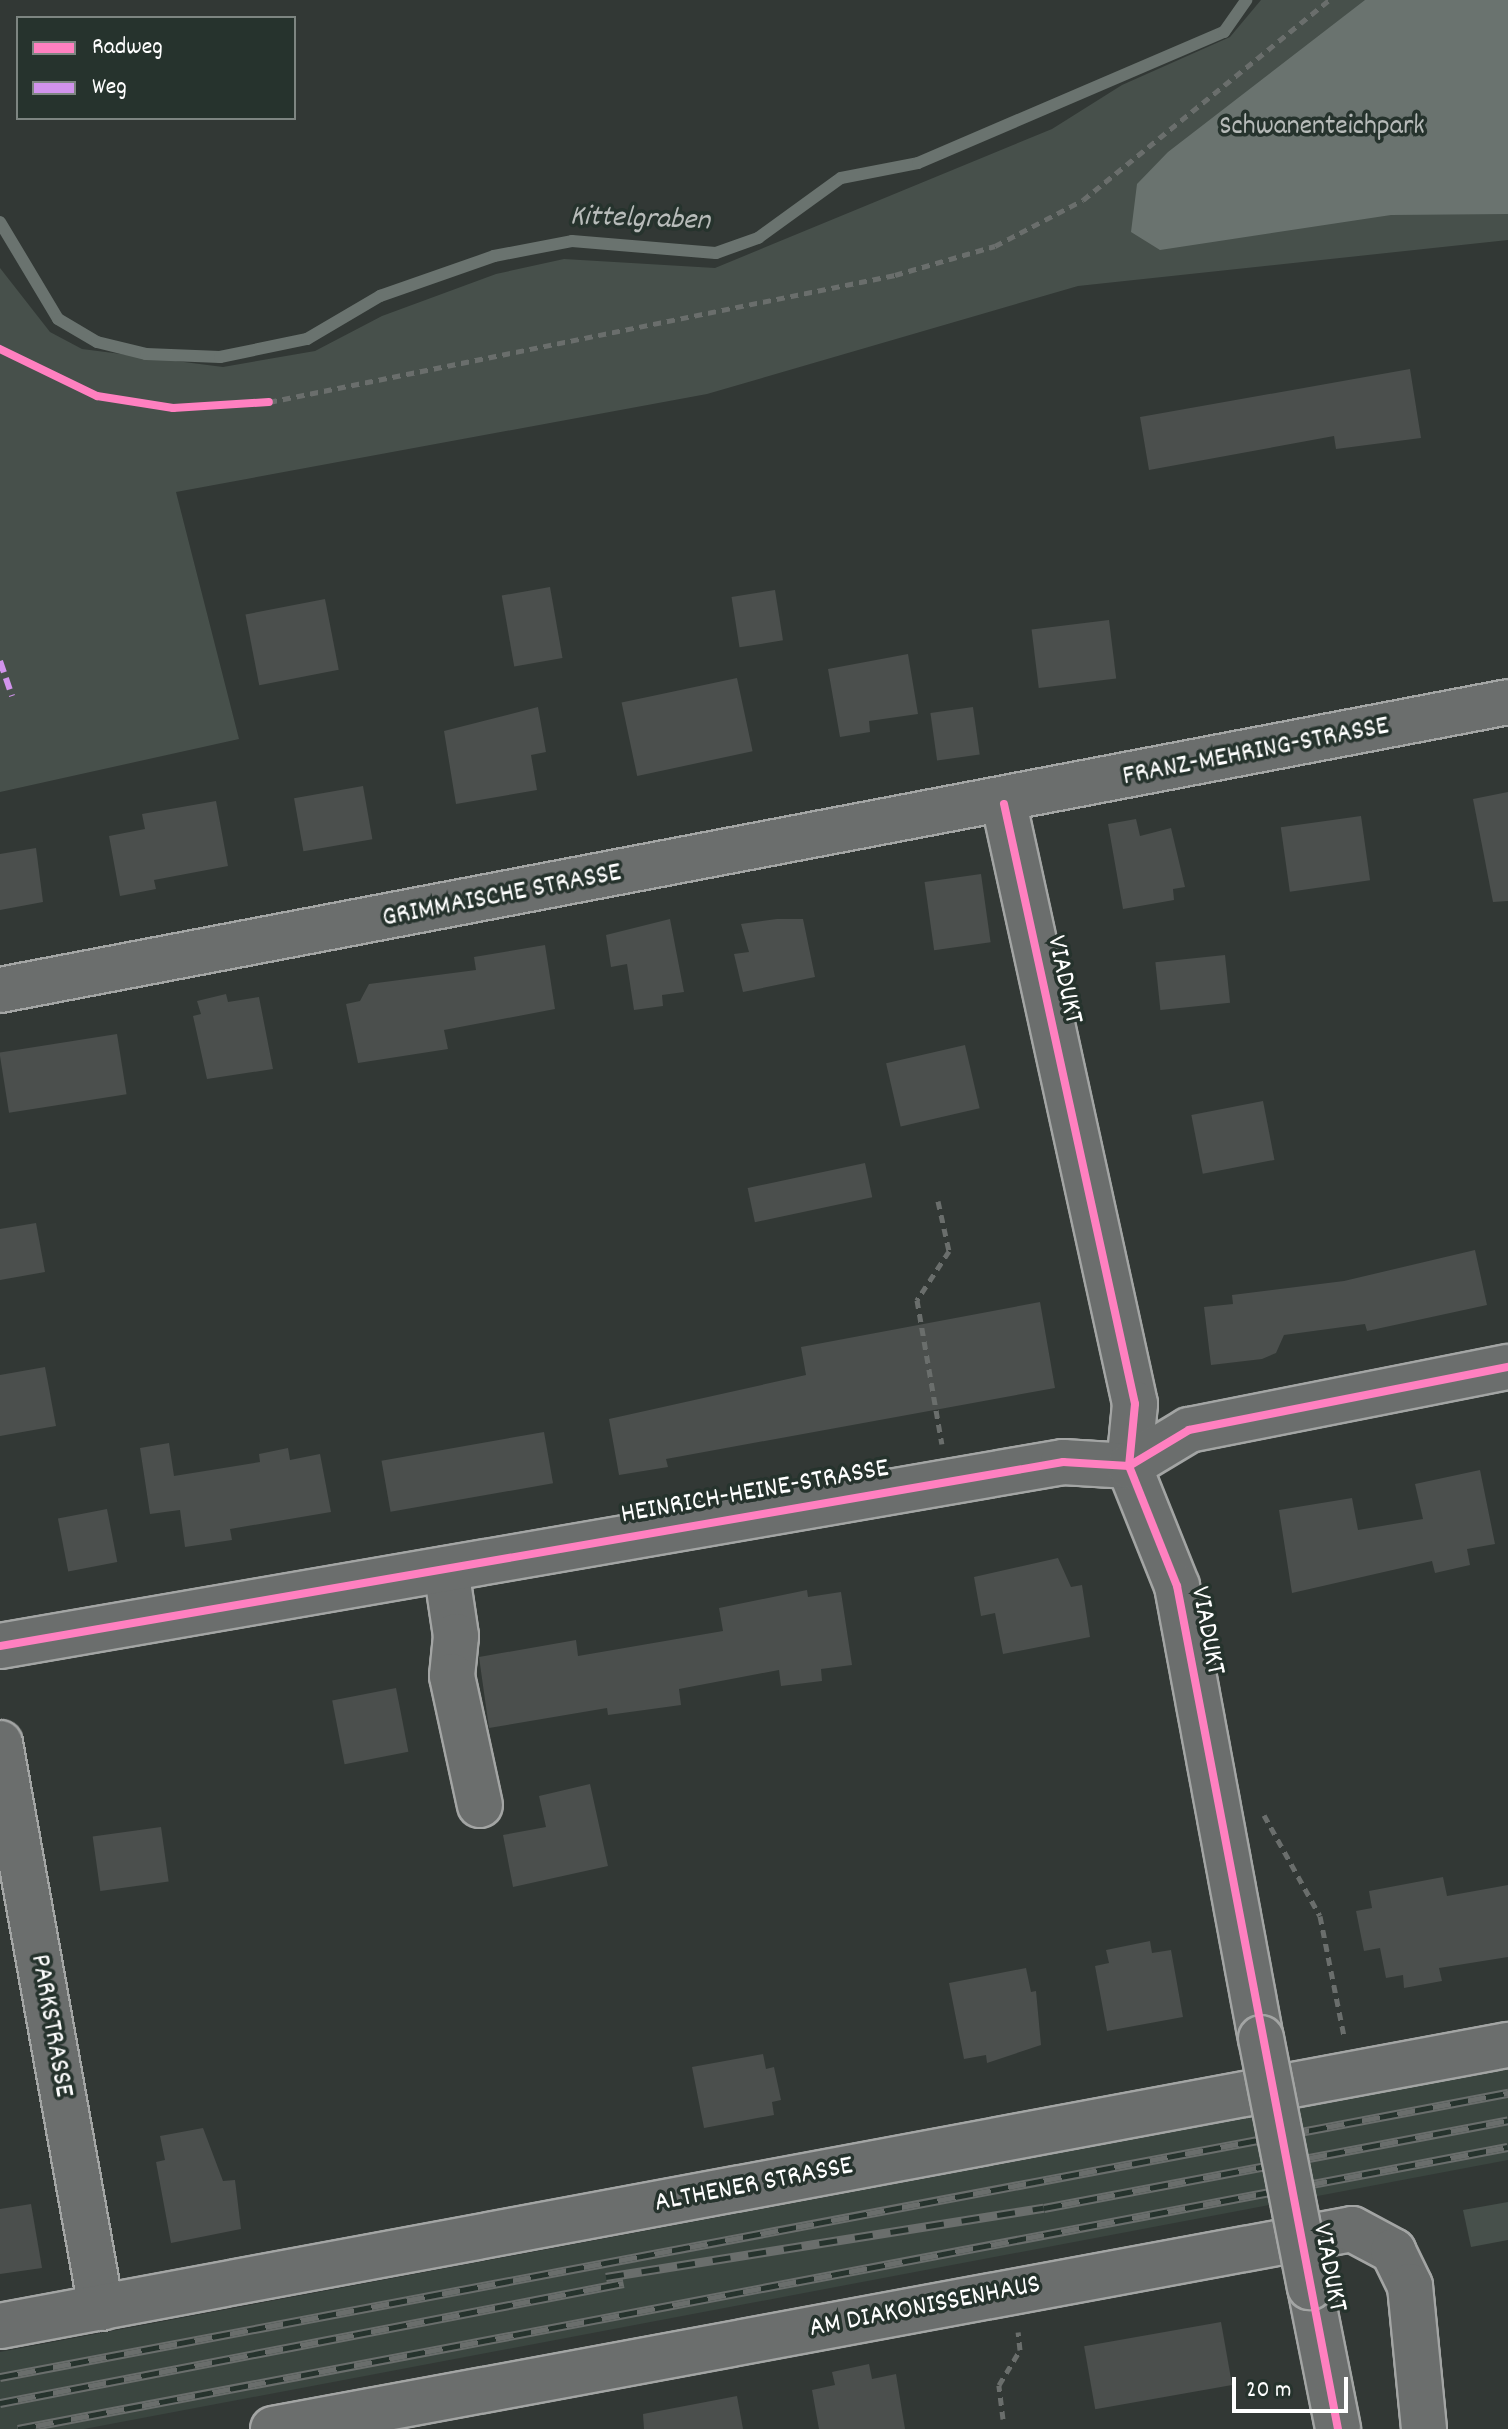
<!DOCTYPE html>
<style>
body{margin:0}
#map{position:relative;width:1508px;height:2429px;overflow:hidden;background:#323835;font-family:Dekko,sans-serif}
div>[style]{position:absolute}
.built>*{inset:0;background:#3b4640}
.green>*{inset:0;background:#47504b}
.water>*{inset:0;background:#6a736f}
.stream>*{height:12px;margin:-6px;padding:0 6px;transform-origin:6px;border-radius:6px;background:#6a736f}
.building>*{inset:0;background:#4b4f4d;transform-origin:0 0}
.path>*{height:5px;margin-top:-2.5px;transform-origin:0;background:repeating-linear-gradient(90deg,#6a6e6c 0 8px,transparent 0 14px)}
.roads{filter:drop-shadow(2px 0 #a3a5a4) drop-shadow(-2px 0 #a3a5a4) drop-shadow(0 2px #a3a5a4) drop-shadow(0 -2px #a3a5a4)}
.minor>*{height:44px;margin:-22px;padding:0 22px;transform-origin:22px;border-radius:22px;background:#6b6e6d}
.rail>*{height:9px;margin-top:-4.5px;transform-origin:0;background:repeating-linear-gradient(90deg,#26332d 0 18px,#6a6e6c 0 36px);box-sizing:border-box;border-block:2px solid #6a6e6c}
.bridges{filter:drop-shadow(2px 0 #a3a5a4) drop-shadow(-2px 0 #a3a5a4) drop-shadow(0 2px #a3a5a4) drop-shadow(0 -2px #a3a5a4)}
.minor-bridge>*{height:44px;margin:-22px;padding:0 22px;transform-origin:22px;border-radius:22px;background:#6b6e6d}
.quiet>*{height:6px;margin-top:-3px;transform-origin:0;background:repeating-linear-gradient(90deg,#d193ec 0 12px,transparent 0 18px)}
.cycleway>*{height:8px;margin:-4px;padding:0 4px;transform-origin:4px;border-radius:4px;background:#ff80c0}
span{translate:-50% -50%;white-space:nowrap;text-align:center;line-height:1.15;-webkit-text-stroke:7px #26332d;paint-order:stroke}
.park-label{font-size:28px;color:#b7bbb9}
.street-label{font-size:28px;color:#fff}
.water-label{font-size:30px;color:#b8bcba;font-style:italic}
.legend{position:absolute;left:16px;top:16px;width:280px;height:104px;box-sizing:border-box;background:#26332d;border:2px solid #7d8581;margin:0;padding:10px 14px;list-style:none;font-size:24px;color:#fff}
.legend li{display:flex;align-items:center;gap:16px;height:40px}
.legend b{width:40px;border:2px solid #7d8581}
.scale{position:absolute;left:1232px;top:2377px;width:116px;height:36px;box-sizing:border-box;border:4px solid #fff;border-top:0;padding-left:10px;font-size:24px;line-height:28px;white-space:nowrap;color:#fff;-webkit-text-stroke:6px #26332d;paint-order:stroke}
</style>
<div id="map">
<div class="built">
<i style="clip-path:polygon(1508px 2069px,1508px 2160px,84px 2429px,0 2429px,0 2352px)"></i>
</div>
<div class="green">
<i style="clip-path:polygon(1261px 0,1508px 0,1508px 240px,1078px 286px,707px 394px,176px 492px,239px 739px,0 792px,0 268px,50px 332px,82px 349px,223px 367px,315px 351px,382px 316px,496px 274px,564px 259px,715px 268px,1052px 129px,1122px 85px,1230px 37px)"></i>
<i style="clip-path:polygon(1508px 2202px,1508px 2240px,1471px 2247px,1463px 2210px)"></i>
</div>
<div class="water">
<i style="clip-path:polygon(1365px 0,1508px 0,1508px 214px,1391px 215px,1160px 250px,1131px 232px,1137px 184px,1168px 152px)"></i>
</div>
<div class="stream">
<i style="left:0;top:222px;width:113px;rotate:59.1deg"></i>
<i style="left:58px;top:319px;width:45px;rotate:30.5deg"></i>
<i style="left:97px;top:342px;width:50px;rotate:13.8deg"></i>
<i style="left:146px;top:354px;width:74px;rotate:2.3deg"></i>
<i style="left:220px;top:357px;width:89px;rotate:-11.7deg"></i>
<i style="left:307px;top:339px;width:85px;rotate:-30.5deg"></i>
<i style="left:380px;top:296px;width:121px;rotate:-19.3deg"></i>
<i style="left:494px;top:256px;width:79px;rotate:-10.9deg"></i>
<i style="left:572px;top:241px;width:144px;rotate:4.8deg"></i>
<i style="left:716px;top:253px;width:45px;rotate:-19.7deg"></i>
<i style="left:758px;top:238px;width:102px;rotate:-35.9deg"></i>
<i style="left:841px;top:178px;width:78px;rotate:-11deg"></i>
<i style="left:918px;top:163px;width:333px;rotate:-23.2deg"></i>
<i style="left:1224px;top:32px;width:39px;rotate:-55deg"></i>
</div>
<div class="building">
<i style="clip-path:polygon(1410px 369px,1421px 438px,1336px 449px,1334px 436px,1149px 470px,1140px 417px)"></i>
<i style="left:550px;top:587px;width:72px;height:49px;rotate:80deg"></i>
<i style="left:775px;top:590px;width:51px;height:44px;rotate:81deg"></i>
<i style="left:325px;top:599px;width:72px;height:81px;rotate:79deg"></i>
<i style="left:1109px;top:620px;width:59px;height:78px;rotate:83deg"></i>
<i style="clip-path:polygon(908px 654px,918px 714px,869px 721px,870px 732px,840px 737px,828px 669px)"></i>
<i style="left:737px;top:678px;width:75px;height:118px;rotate:78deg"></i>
<i style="clip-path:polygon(538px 707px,546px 752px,531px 755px,537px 790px,456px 804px,444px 731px)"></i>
<i style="left:973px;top:707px;width:48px;height:43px;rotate:82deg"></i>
<i style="left:363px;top:786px;width:54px;height:70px;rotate:80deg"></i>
<i style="clip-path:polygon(1508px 792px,1508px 901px,1493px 902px,1473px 799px)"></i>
<i style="clip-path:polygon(216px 801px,228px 866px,154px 880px,156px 889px,120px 896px,109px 836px,145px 829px,142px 814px)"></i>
<i style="left:1361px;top:816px;width:65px;height:81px;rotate:82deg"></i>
<i style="clip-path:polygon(1136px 819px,1140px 836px,1171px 828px,1185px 887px,1173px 889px,1174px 900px,1123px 909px,1108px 824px)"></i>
<i style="clip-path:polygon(36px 848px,43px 902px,0 910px,0 854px)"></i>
<i style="left:981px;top:874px;width:69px;height:57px;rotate:82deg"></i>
<i style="clip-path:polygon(670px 919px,684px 992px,662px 995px,663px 1006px,634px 1010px,627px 964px,611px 967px,606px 935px)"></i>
<i style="clip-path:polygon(777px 919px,803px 919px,815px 977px,743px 992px,734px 954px,749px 952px,741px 924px)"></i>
<i style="clip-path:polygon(545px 945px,555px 1009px,444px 1030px,448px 1049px,358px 1063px,346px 1004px,360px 1001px,369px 984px,476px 970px,474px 957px)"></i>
<i style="left:1225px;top:955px;width:48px;height:70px;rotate:84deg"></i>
<i style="clip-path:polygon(226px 994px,228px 1002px,259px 997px,273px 1069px,207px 1079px,193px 1016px,201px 1014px,197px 1001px)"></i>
<i style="left:117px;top:1034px;width:61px;height:119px;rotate:81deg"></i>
<i style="left:965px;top:1045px;width:65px;height:81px;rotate:77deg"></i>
<i style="left:1263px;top:1101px;width:60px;height:73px;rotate:79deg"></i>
<i style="left:865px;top:1163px;width:35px;height:120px;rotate:78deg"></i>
<i style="clip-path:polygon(36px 1223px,45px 1272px,0 1280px,0 1229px)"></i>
<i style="clip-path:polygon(1475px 1250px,1487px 1305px,1367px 1331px,1365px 1324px,1284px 1335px,1276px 1353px,1262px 1359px,1211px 1365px,1204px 1307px,1233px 1304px,1232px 1295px,1344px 1281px)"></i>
<i style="clip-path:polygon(1040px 1302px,1055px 1388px,666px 1459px,668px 1467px,619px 1475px,609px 1419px,806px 1375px,801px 1347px)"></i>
<i style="clip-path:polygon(45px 1367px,56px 1426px,0 1436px,0 1375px)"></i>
<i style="left:544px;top:1432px;width:52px;height:165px;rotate:80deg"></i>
<i style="clip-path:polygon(169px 1443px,174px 1476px,260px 1462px,259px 1454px,288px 1448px,290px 1460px,320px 1454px,331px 1512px,230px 1529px,232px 1540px,185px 1547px,180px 1510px,150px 1514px,140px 1448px)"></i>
<i style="clip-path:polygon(1480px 1470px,1495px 1544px,1467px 1549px,1470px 1565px,1435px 1573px,1432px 1561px,1292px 1593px,1279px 1510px,1352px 1498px,1358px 1530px,1423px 1519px,1415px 1484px)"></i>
<i style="left:107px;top:1509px;width:54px;height:50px;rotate:79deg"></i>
<i style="clip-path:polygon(1058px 1558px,1071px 1587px,1082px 1585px,1090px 1637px,1003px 1654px,995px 1613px,981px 1616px,974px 1577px)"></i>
<i style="clip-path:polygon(807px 1590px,808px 1597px,841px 1592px,852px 1665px,821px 1669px,822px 1681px,781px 1686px,779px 1670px,679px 1689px,681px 1705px,608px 1715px,607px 1708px,489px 1728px,479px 1657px,576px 1640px,578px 1656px,723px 1631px,719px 1608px)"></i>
<i style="left:396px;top:1688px;width:65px;height:65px;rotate:79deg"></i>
<i style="clip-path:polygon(590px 1784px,608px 1866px,513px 1887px,503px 1835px,546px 1827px,539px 1796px)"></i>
<i style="left:161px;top:1827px;width:55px;height:69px;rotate:82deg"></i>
<i style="clip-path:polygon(1443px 1877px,1447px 1896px,1508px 1885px,1508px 1957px,1439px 1968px,1442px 1981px,1404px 1988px,1403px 1975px,1386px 1978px,1380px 1948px,1364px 1951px,1356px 1911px,1372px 1908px,1369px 1891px)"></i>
<i style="clip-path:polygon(1150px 1941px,1152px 1953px,1171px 1950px,1183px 2017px,1107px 2031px,1095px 1966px,1109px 1963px,1106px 1950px)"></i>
<i style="clip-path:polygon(1026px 1968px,1031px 1992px,1036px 1991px,1041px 2045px,987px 2063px,986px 2055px,964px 2059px,949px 1983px)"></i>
<i style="clip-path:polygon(763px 2054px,766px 2069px,774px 2067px,781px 2100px,772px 2102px,774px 2115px,704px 2128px,692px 2067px)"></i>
<i style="clip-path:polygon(203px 2128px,223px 2181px,235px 2180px,241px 2229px,171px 2243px,156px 2162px,165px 2160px,160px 2136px)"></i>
<i style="clip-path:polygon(31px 2204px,42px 2268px,0 2274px,0 2209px)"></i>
<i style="left:1221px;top:2322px;width:64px;height:139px;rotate:80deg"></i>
<i style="clip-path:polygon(869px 2364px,872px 2379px,896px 2374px,905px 2429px,819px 2429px,812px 2390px,835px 2385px,832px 2372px)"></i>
<i style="clip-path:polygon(737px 2396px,743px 2429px,644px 2429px,643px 2414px)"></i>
</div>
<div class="path">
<i style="left:0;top:349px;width:108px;rotate:25.9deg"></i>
<i style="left:97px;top:396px;width:77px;rotate:9deg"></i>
<i style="left:173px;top:408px;width:96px;rotate:-3.6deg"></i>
<i style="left:269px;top:402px;width:639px;rotate:-11.47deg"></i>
<i style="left:895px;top:275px;width:104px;rotate:-16.2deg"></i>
<i style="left:995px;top:246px;width:99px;rotate:-27.6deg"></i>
<i style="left:1083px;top:200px;width:317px;rotate:-39.1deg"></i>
<i style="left:938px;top:1201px;width:51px;rotate:77.6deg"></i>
<i style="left:949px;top:1251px;width:59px;rotate:123.1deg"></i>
<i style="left:917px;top:1300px;width:146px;rotate:80.2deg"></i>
<i style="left:1264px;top:1815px;width:115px;rotate:61deg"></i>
<i style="left:1320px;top:1916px;width:122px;rotate:78.7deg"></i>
<i style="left:1003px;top:2419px;width:34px;rotate:-97deg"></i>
<i style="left:999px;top:2385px;width:41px;rotate:-59deg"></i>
<i style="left:1020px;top:2350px;width:18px;rotate:-96deg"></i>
</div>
<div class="roads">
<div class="minor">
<i style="left:1004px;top:804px;width:614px;rotate:77.68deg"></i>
<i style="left:1135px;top:1404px;width:62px;rotate:95.5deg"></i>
<i style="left:1129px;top:1466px;width:129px;rotate:68.2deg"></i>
<i style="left:1177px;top:1586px;width:460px;rotate:79.5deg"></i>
<i style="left:0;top:990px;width:1535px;rotate:-10.81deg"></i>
<i style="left:446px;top:1569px;width:68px;rotate:81.5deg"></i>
<i style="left:456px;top:1636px;width:40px;rotate:95.7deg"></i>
<i style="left:452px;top:1676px;width:132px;rotate:77.8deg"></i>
<i style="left:0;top:1646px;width:1079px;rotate:-9.82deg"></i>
<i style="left:1063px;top:1462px;width:66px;rotate:3.5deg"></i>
<i style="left:1129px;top:1466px;width:70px;rotate:-31deg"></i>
<i style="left:1189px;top:1430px;width:325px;rotate:-11.2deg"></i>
<i style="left:0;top:1743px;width:574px;rotate:79.86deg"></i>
<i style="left:1310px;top:2287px;width:145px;rotate:78.8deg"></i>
<i style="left:0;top:2326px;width:1534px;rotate:-10.56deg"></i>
<i style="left:273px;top:2429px;width:1097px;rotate:-10.5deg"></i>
<i style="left:1352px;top:2229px;width:47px;rotate:28.2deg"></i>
<i style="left:1393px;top:2251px;width:39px;rotate:64deg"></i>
<i style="left:1410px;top:2286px;width:144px;rotate:84.4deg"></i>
</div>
</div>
<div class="rail">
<i style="left:606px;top:2277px;width:443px;rotate:-9deg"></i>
<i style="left:1044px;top:2208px;width:472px;rotate:-10.7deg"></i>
<i style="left:0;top:2377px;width:1535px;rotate:-10.67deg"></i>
<i style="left:0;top:2403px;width:635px;rotate:-10.89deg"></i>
<i style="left:18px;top:2429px;width:1516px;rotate:-10.72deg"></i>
</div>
<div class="bridges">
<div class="minor-bridge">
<i style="left:1261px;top:2038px;width:254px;rotate:78.9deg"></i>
</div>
</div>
<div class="quiet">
<i style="left:0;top:661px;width:37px;rotate:71deg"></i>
</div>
<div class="cycleway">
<i style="left:0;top:349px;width:108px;rotate:25.9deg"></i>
<i style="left:97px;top:396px;width:77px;rotate:9deg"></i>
<i style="left:173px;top:408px;width:96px;rotate:-3.6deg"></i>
<i style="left:1004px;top:804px;width:614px;rotate:77.68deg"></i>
<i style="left:1135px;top:1404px;width:62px;rotate:95.5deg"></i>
<i style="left:1129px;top:1466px;width:129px;rotate:68.2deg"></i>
<i style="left:1177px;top:1586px;width:858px;rotate:79.19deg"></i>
<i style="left:0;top:1646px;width:1079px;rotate:-9.82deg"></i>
<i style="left:1063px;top:1462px;width:66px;rotate:3.5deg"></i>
<i style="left:1129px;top:1466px;width:70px;rotate:-31deg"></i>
<i style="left:1189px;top:1430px;width:325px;rotate:-11.2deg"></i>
</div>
<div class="park-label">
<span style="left:1322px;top:128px">Schwanenteichpark</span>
</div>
<div class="street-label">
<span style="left:1256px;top:753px;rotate:-11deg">FRANZ-MEHRING-STRASSE</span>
<span style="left:502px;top:897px;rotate:-11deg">GRIMMAISCHE STRASSE</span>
<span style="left:1063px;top:980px;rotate:78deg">VIADUKT</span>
<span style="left:755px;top:1493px;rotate:-10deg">HEINRICH-HEINE-STRASSE</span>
<span style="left:1206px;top:1631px;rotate:79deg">VIADUKT</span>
<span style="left:50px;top:2026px;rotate:80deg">PARKSTRASSE</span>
<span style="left:754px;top:2186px;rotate:-11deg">ALTHENER STRASSE</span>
<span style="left:1328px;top:2268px;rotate:79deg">VIADUKT</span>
<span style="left:925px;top:2308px;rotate:-11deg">AM DIAKONISSENHAUS</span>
</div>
<div class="water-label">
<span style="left:640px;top:221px;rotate:2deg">Kittelgraben</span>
</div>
<ul class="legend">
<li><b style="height:10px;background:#ff80c0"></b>Radweg</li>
<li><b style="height:10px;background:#d193ec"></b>Weg</li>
</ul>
<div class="scale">20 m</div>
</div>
